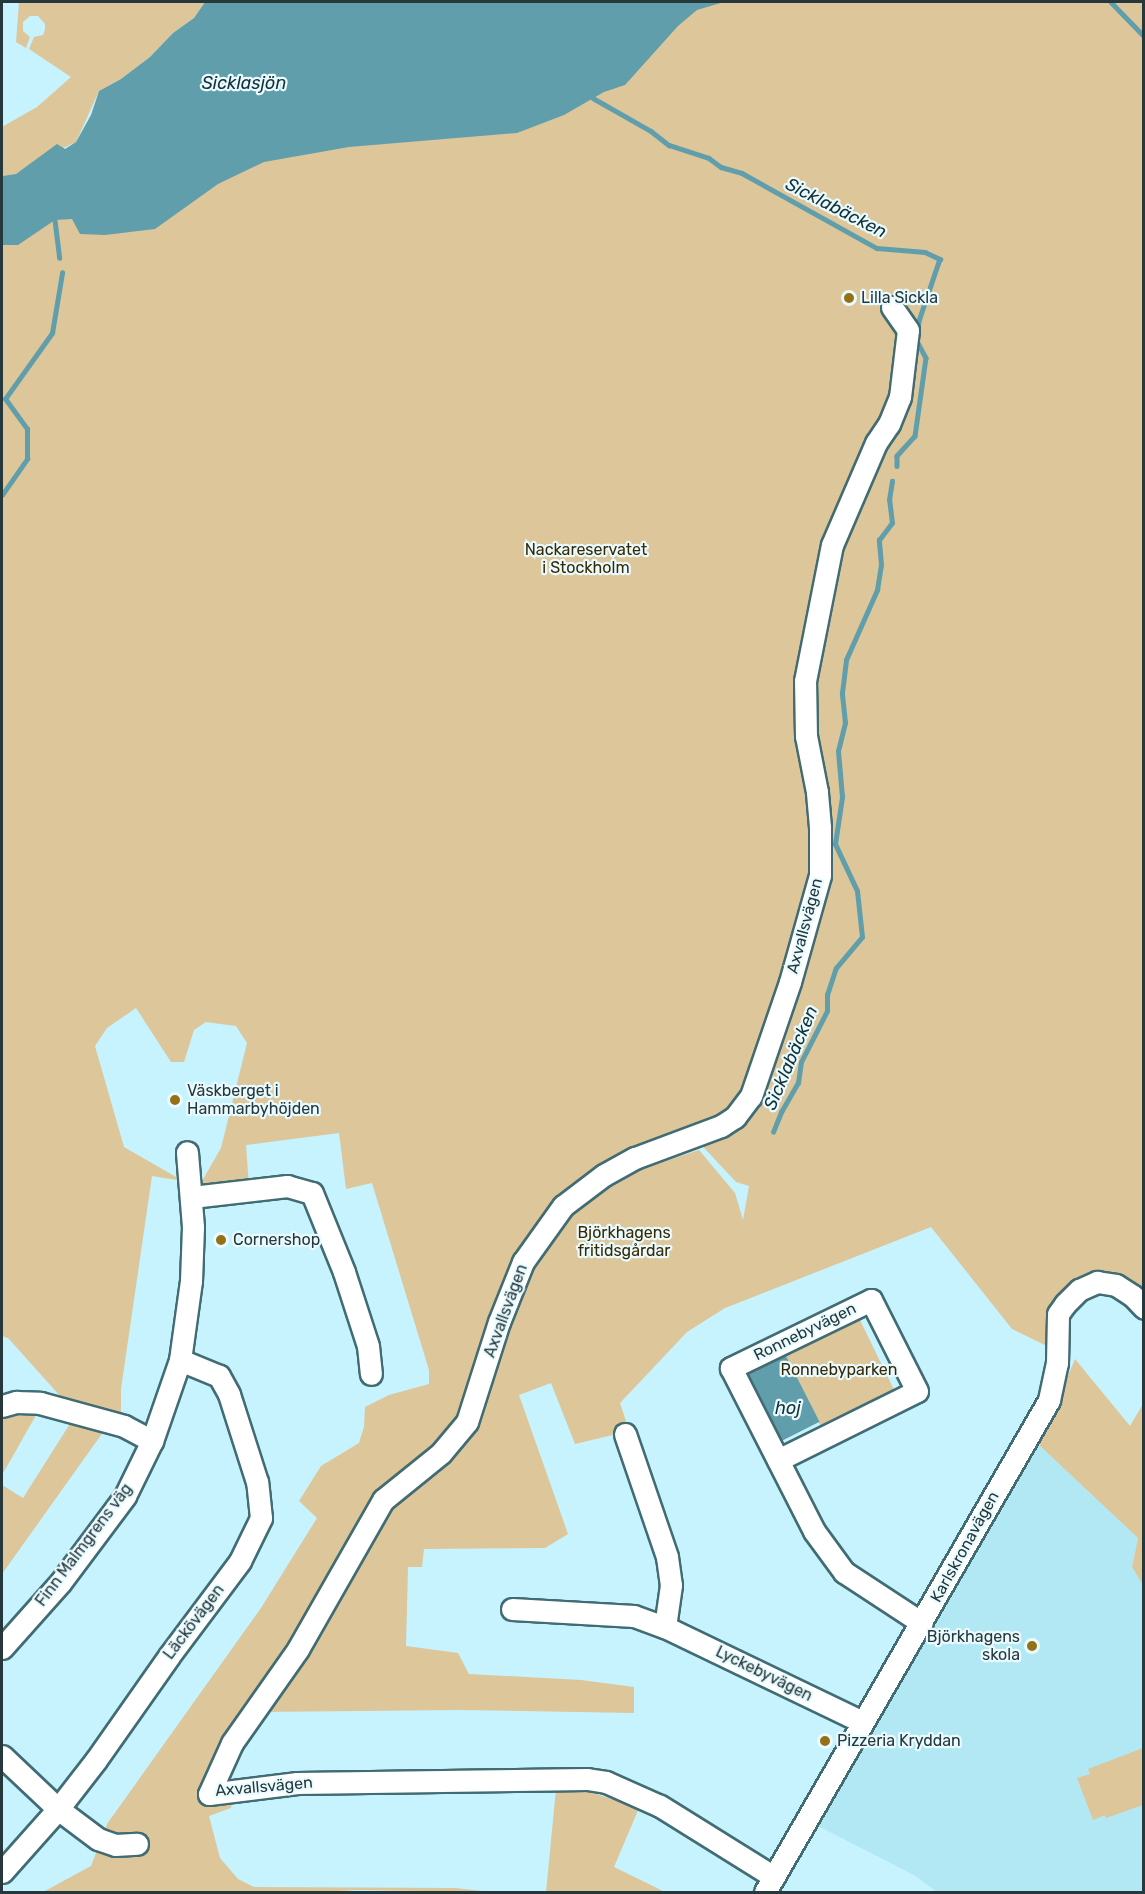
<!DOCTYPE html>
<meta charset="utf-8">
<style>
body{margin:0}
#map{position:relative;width:1145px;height:1894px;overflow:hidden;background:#c6f3fd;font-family:Rubik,sans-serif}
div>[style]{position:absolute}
.built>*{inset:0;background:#b2e8f4}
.green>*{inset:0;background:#dcc69a;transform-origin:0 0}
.water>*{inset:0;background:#619eab;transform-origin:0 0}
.stream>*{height:4.5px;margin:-2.25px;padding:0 2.25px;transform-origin:2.25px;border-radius:2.25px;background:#619eab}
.roads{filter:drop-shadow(2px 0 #426c74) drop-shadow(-2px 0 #426c74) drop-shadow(0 2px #426c74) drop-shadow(0 -2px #426c74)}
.minor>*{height:21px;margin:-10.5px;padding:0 10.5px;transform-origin:10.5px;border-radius:10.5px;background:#fff}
.dots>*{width:16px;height:16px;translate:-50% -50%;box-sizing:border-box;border:3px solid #e9fbff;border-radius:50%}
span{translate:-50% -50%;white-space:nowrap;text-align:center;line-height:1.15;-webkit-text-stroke:4.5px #e9fbff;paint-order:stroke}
.poi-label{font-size:16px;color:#26383c}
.left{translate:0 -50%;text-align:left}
.right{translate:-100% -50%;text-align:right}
.park-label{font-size:16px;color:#392902}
.street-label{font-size:16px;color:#26383c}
.water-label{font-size:18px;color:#123138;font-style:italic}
.frame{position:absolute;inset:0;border:3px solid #26383c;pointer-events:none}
</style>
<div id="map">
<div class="built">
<i style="clip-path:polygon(1039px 1445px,1138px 1538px,1132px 1567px,1144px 1585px,1143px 1891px,937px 1892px,914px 1875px,818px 1826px)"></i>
</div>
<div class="green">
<i style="clip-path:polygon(19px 2px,205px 2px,194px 18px,173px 33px,150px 57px,121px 79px,99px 91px,76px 142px,32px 163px,16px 174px,2px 176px,2px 127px,37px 107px,71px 77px,29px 49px,34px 37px,43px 35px,45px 29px,45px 24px,38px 16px,30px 16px,23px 22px,23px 31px,30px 37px,26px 48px,16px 42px)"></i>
<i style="clip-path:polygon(evenodd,357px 2px,1143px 2px,1143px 1293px,1092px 1277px,1064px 1290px,1053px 1310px,1049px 1347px,1012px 1329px,931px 1227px,725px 1308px,687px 1332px,620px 1403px,627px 1424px,621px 1433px,575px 1444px,551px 1383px,519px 1395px,568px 1534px,545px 1548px,424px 1549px,422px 1567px,408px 1567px,406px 1646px,458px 1653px,469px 1674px,581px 1680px,634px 1687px,634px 1713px,459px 1710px,257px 1712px,228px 1771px,234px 1790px,231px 1808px,209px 1816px,220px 1858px,238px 1879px,254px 1887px,455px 1888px,492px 1892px,357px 1890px,320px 1892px,43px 1892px,91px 1866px,107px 1824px,261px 1608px,317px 1518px,299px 1501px,321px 1466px,359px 1443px,364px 1427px,365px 1407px,389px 1395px,429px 1384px,429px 1370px,372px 1183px,346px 1189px,339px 1133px,246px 1145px,249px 1186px,210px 1191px,202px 1181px,221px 1148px,247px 1043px,236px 1026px,206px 1022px,194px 1030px,184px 1062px,171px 1062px,136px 1008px,107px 1028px,95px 1046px,124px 1147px,183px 1181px,152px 1176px,121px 1389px,121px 1417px,70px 1407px,8px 1338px,2px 1336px,2px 194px,357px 2px,694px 1137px,736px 1182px,749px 1186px,743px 1220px,735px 1193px,699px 1150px,636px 1171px,598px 1190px,564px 1217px,597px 1167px,694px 1137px)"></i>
<i style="left:857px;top:1314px;width:88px;height:82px;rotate:64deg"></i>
<i style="clip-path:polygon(1075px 1359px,1130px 1426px,1143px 1404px,1143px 1585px,1132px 1567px,1138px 1538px,1039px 1445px)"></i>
<i style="clip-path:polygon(39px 1410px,2px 1475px,2px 1415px,16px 1411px)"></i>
<i style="clip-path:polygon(73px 1419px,106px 1428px,2px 1574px,2px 1485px,23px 1498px)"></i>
<i style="clip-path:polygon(1143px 1748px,1143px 1805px,1106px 1818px,1105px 1815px,1093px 1820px,1077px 1778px,1090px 1774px,1088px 1769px)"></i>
<i style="clip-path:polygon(556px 1789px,584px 1790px,639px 1808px,614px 1867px,665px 1892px,546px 1892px)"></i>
</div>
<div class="water">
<i style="clip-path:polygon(205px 2px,724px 2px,697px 10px,678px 26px,625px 85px,604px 92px,564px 115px,517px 133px,349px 147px,264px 162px,218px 184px,155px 229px,105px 235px,80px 234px,72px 219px,55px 220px,18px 245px,2px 245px,2px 176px,16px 174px,57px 144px,65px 149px,76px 142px,91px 115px,99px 91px,121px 79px,150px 57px,173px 33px,194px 18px)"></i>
<i style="left:785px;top:1354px;width:76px;height:42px;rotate:63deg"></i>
</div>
<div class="stream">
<i style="left:1111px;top:2px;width:47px;rotate:45.9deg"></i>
<i style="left:593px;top:98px;width:67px;rotate:29.6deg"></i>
<i style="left:651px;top:131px;width:23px;rotate:38deg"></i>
<i style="left:669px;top:145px;width:42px;rotate:18deg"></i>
<i style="left:709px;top:158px;width:15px;rotate:37deg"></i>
<i style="left:721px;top:167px;width:22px;rotate:16deg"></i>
<i style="left:742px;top:173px;width:154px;rotate:29.1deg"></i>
<i style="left:877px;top:248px;width:48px;rotate:4.8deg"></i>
<i style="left:925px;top:252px;width:17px;rotate:25deg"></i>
<i style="left:940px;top:259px;width:65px;rotate:108.7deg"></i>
<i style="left:919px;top:321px;width:20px;rotate:96deg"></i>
<i style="left:917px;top:341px;width:19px;rotate:62deg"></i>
<i style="left:926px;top:358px;width:79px;rotate:98deg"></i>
<i style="left:915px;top:436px;width:27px;rotate:132deg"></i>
<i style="left:897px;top:456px;width:10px;rotate:90deg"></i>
<i style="left:55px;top:220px;width:38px;rotate:83deg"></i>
<i style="left:2px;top:495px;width:44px;rotate:-55.2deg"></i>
<i style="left:27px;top:459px;width:30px;rotate:-90deg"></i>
<i style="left:27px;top:429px;width:37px;rotate:-126deg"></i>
<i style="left:5px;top:399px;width:81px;rotate:-54.5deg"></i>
<i style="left:52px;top:333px;width:61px;rotate:-80.5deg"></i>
<i style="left:773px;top:1132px;width:22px;rotate:-68deg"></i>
<i style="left:781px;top:1112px;width:34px;rotate:-60deg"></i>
<i style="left:798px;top:1083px;width:21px;rotate:-82deg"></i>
<i style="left:801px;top:1062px;width:57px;rotate:-63deg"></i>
<i style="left:827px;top:1011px;width:16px;rotate:-90deg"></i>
<i style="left:827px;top:995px;width:28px;rotate:-72deg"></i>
<i style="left:836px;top:968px;width:40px;rotate:-50deg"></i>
<i style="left:862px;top:937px;width:46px;rotate:-96.2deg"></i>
<i style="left:857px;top:891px;width:52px;rotate:-115.1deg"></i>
<i style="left:835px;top:844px;width:48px;rotate:-81.5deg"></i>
<i style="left:842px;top:797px;width:46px;rotate:-95deg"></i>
<i style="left:838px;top:751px;width:29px;rotate:-76deg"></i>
<i style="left:845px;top:723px;width:30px;rotate:-96deg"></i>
<i style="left:842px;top:693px;width:33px;rotate:-83deg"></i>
<i style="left:846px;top:660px;width:77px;rotate:-66.1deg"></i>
<i style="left:877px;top:590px;width:25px;rotate:-81deg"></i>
<i style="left:881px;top:565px;width:25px;rotate:-95deg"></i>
<i style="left:879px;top:540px;width:21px;rotate:-53deg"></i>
<i style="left:892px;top:523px;width:23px;rotate:-97deg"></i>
<i style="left:889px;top:500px;width:19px;rotate:-81deg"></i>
</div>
<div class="roads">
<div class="minor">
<i style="left:192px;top:1197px;width:96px;rotate:-6.6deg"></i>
<i style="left:287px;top:1186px;width:26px;rotate:16deg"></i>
<i style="left:312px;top:1193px;width:85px;rotate:67.9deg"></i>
<i style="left:344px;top:1272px;width:78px;rotate:72deg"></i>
<i style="left:368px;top:1346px;width:28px;rotate:84deg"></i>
<i style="left:2px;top:1406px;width:15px;rotate:-16deg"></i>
<i style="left:16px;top:1402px;width:24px;rotate:2deg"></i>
<i style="left:40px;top:1403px;width:87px;rotate:15.3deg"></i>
<i style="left:124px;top:1426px;width:32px;rotate:28deg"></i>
<i style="left:625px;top:1434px;width:130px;rotate:71.1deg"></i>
<i style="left:667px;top:1557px;width:28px;rotate:82deg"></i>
<i style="left:671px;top:1585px;width:42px;rotate:98.1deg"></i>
<i style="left:778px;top:1460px;width:155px;rotate:-26.4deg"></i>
<i style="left:917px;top:1391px;width:102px;rotate:-116.8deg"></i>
<i style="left:871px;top:1300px;width:156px;rotate:154.1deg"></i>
<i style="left:731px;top:1368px;width:183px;rotate:63deg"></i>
<i style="left:814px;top:1531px;width:51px;rotate:53.8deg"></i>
<i style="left:844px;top:1572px;width:93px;rotate:33.2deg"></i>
<i style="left:512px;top:1609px;width:122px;rotate:3.3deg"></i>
<i style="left:634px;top:1616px;width:33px;rotate:20deg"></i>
<i style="left:665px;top:1627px;width:219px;rotate:25.7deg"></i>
<i style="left:2px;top:1648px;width:87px;rotate:-48.3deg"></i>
<i style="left:60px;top:1583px;width:109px;rotate:-53.2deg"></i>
<i style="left:125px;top:1496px;width:61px;rotate:-63.9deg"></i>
<i style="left:152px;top:1441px;width:86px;rotate:-70.9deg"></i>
<i style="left:180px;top:1360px;width:80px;rotate:-82.1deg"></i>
<i style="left:191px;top:1281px;width:54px;rotate:-87.9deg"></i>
<i style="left:193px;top:1227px;width:75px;rotate:-94.6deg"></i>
<i style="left:2px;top:1756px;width:77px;rotate:43.4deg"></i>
<i style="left:58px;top:1809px;width:50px;rotate:36.9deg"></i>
<i style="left:98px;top:1839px;width:18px;rotate:19deg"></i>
<i style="left:115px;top:1845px;width:22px;rotate:-3deg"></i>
<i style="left:209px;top:1794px;width:56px;rotate:-65.7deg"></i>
<i style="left:232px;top:1743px;width:115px;rotate:-54.9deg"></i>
<i style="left:298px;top:1649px;width:172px;rotate:-60.3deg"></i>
<i style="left:383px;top:1500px;width:75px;rotate:-39deg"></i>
<i style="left:441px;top:1453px;width:40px;rotate:-50deg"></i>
<i style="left:467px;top:1422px;width:105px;rotate:-72.3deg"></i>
<i style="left:499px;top:1322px;width:65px;rotate:-68.2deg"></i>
<i style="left:523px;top:1262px;width:69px;rotate:-54.5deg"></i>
<i style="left:563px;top:1206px;width:51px;rotate:-37.1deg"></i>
<i style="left:604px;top:1175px;width:35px;rotate:-29deg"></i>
<i style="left:635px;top:1158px;width:92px;rotate:-20.4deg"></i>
<i style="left:721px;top:1126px;width:17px;rotate:-33deg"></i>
<i style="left:735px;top:1117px;width:26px;rotate:-53deg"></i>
<i style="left:751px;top:1096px;width:120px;rotate:-71.1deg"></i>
<i style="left:790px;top:982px;width:111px;rotate:-74.3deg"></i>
<i style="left:820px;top:875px;width:48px;rotate:-90deg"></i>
<i style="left:820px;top:827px;width:35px;rotate:-95deg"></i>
<i style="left:817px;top:792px;width:57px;rotate:-101.1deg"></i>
<i style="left:806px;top:736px;width:55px;rotate:-91deg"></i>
<i style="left:805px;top:681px;width:139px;rotate:-78.8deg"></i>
<i style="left:832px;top:545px;width:111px;rotate:-66.7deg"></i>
<i style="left:876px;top:443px;width:23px;rotate:-56deg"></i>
<i style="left:889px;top:424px;width:29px;rotate:-68deg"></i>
<i style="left:900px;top:397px;width:67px;rotate:-83.2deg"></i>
<i style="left:908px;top:330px;width:28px;rotate:-125deg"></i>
<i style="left:209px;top:1794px;width:89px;rotate:-7.1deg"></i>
<i style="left:297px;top:1783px;width:290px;rotate:-0.8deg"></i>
<i style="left:587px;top:1779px;width:19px;rotate:9deg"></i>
<i style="left:606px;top:1782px;width:59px;rotate:24deg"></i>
<i style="left:660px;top:1806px;width:134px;rotate:31.9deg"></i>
<i style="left:2px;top:1872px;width:84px;rotate:-48.4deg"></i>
<i style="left:58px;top:1809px;width:62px;rotate:-52.2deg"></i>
<i style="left:96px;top:1760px;width:127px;rotate:-54.9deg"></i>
<i style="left:169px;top:1656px;width:119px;rotate:-53.2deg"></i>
<i style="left:240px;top:1561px;width:48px;rotate:-64deg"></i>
<i style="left:261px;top:1518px;width:36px;rotate:-96deg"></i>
<i style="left:257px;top:1482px;width:92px;rotate:-107.7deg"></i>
<i style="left:229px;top:1394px;width:21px;rotate:-119deg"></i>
<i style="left:219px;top:1376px;width:42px;rotate:-157.7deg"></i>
<i style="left:765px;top:1892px;width:568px;rotate:-60deg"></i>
<i style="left:1049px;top:1400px;width:38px;rotate:-78deg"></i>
<i style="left:1057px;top:1363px;width:49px;rotate:-88.8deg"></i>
<i style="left:1058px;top:1314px;width:12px;rotate:-55deg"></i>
<i style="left:1065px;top:1304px;width:20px;rotate:-45deg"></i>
<i style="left:1079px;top:1290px;width:20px;rotate:-24deg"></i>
<i style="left:1097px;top:1282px;width:19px;rotate:9deg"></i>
<i style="left:1116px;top:1285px;width:20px;rotate:33deg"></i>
<i style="left:1133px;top:1296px;width:16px;rotate:47deg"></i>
</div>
</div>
<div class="dots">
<i style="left:849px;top:298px;background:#957019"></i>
<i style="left:175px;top:1100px;background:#957019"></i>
<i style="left:221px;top:1240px;background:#957019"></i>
<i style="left:1032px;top:1646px;background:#957019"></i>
<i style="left:825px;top:1741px;background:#957019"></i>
</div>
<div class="poi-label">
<span class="left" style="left:861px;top:298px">Lilla Sickla</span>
<span class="left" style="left:187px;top:1100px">Väskberget i<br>Hammarbyhöjden</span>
<span class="left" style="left:233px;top:1240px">Cornershop</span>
<span class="right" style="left:1020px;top:1646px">Björkhagens<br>skola</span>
<span class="left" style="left:837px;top:1741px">Pizzeria Kryddan</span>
</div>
<div class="park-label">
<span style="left:586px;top:559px">Nackareservatet<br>i Stockholm</span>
<span style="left:624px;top:1242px">Björkhagens<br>fritidsgårdar</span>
<span style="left:839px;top:1370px">Ronnebyparken</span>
</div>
<div class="street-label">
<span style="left:805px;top:926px;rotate:-75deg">Axvallsvägen</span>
<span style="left:506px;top:1311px;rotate:-70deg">Axvallsvägen</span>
<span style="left:805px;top:1332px;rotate:-26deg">Ronnebyvägen</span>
<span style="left:84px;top:1545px;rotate:-53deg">Finn Malmgrens väg</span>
<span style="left:965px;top:1547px;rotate:-61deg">Karlskronavägen</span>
<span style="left:194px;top:1622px;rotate:-53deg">Läckövägen</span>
<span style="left:764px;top:1674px;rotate:26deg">Lyckebyvägen</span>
<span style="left:264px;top:1787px;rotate:-5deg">Axvallsvägen</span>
</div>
<div class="water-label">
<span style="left:244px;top:83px">Sicklasjön</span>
<span style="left:836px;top:208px;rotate:27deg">Sicklabäcken</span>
<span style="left:791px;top:1058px;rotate:-67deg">Sicklabäcken</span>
<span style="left:788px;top:1408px">hoj</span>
</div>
<div class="frame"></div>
</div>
